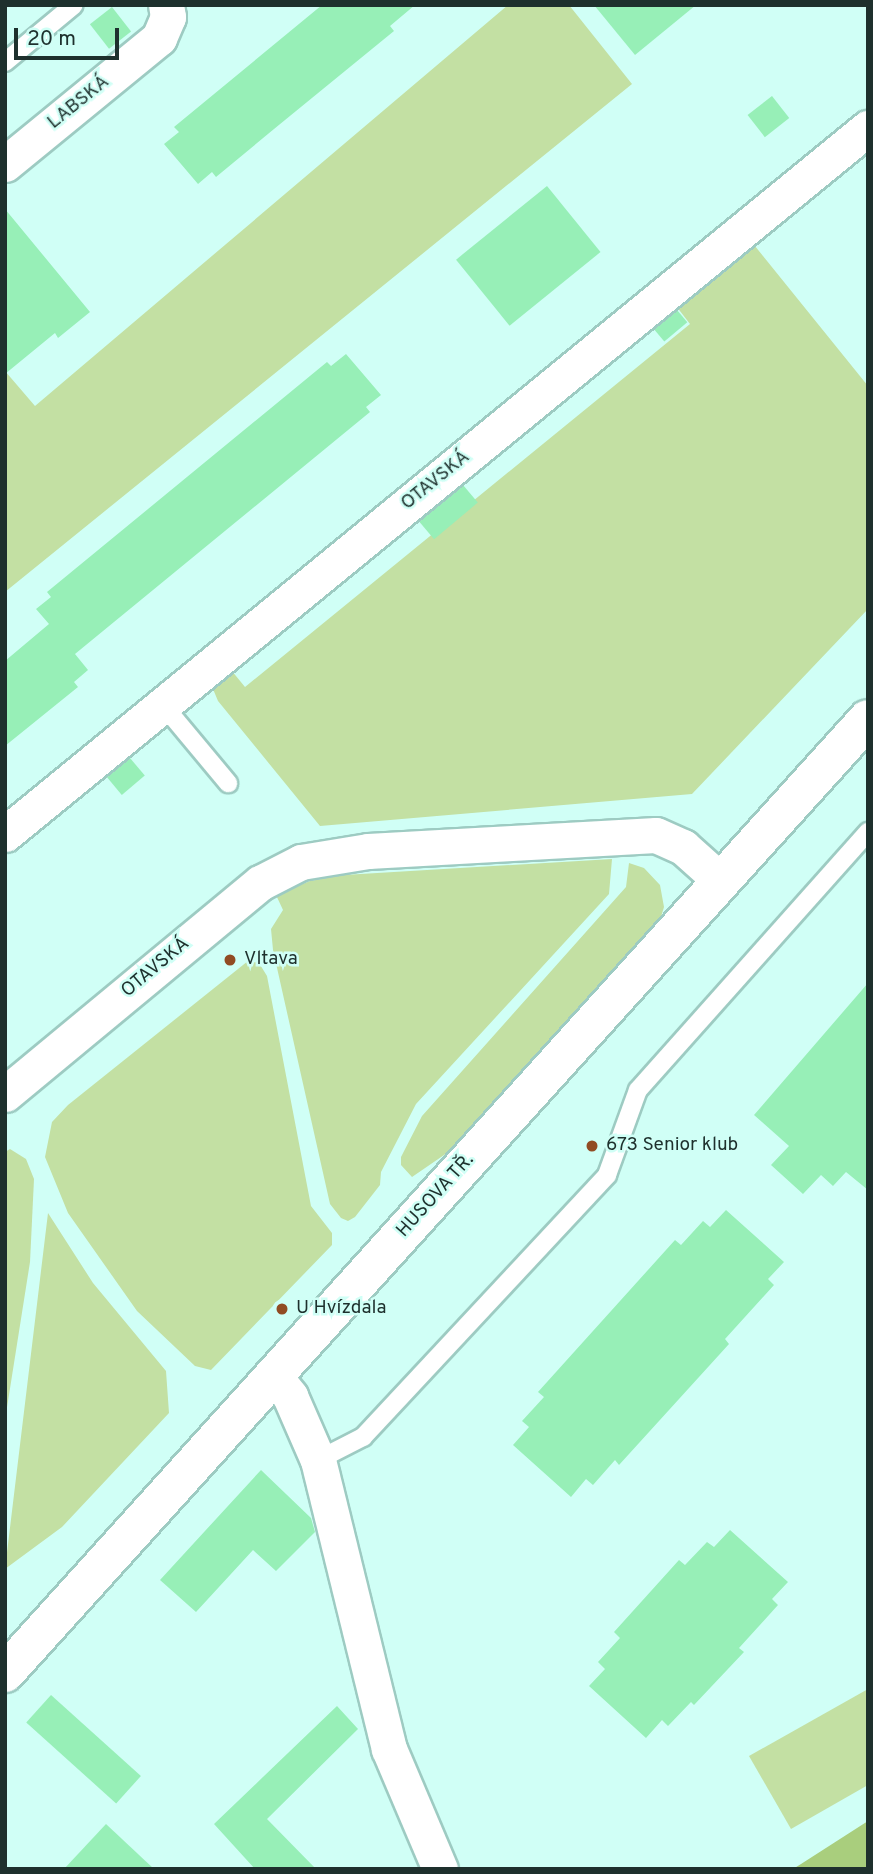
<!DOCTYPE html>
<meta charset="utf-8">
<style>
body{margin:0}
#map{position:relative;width:873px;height:1874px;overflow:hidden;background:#d0fff6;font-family:Overpass,sans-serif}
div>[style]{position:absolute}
.green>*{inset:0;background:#c3e0a3}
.forest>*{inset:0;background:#a9ce7d}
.building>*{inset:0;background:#97efb7;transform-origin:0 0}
.roads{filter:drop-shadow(2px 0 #9dcbc2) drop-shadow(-2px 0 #9dcbc2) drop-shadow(0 2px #9dcbc2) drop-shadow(0 -2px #9dcbc2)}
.service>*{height:18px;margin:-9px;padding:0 9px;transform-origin:9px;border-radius:9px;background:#fff}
.minor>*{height:35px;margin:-17.5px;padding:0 17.5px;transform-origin:17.5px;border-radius:17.5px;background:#fff}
.tertiary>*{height:38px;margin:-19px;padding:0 19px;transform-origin:19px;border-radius:19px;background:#fff}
.dots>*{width:19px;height:19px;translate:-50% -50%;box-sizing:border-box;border:4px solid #d0fff6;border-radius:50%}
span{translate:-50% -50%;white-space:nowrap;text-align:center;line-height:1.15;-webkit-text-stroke:5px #d0fff6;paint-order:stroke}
.street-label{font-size:19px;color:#1e302d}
.poi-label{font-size:19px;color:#1e302d}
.left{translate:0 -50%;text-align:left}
.frame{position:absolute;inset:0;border:7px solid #1e302d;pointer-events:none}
.scale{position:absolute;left:14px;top:28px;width:105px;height:32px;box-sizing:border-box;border:4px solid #1e302d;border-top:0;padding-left:9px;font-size:21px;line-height:24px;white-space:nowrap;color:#1e302d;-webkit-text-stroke:5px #d0fff6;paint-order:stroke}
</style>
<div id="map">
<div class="green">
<i style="clip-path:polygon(508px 5px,569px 5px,632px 84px,5px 592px,5px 371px,35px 406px)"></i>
<i style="clip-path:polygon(742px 230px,868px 386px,868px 609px,692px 794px,320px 826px,218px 701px,213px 689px,215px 675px,227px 665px,245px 687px,690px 324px,670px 298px)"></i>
<i style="clip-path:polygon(612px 859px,609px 894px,416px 1104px,381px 1172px,380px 1185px,355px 1217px,348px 1221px,341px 1218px,330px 1204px,273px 950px,271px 929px,283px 910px,276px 895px,310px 881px,344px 875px)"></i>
<i style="clip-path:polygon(629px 863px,644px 868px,660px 885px,664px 907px,657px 930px,463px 1142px,412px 1177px,401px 1165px,401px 1157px,422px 1116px,626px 887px)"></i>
<i style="clip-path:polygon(248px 961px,259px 963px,267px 976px,311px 1206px,332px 1233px,332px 1245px,211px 1370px,195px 1366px,137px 1311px,68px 1213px,45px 1157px,52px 1122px,68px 1105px)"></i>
<i style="clip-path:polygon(10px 1149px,26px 1159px,34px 1179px,30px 1262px,5px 1420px,5px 1152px)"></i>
<i style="clip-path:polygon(48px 1213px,93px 1283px,166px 1371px,169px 1413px,62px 1527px,5px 1569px)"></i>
<i style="clip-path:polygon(868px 1689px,868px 1785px,791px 1829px,749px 1756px)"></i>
</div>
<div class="forest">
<i style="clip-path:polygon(868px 1821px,868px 1869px,793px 1869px,801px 1864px)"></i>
</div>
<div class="building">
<i style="clip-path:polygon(322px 5px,415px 5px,390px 26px,394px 31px,274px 129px,216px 177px,212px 172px,198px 184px,164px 144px,179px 132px,174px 127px)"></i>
<i style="clip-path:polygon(594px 5px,696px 5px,635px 55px)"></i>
<i style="left:112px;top:7px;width:31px;height:28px;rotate:52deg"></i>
<i style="left:772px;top:96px;width:28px;height:31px;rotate:52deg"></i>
<i style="left:547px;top:186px;width:85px;height:117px;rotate:51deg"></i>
<i style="clip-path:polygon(5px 209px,90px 312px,58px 338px,55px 333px,5px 374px)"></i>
<i style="left:677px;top:310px;width:16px;height:30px;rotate:50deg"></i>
<i style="clip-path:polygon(346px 354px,381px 395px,366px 407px,370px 412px,75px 654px,88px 670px,74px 682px,78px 687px,5px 746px,5px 661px,49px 624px,36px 609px,51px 597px,47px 592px,327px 362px,331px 366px)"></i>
<i style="left:463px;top:485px;width:23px;height:57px;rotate:50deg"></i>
<i style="left:130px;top:758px;width:23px;height:30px;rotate:50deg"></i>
<i style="clip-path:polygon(868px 983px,868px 1190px,846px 1172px,833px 1186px,821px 1175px,803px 1194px,771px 1165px,789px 1146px,754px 1115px)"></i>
<i style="clip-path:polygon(726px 1210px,784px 1262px,768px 1279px,774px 1285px,725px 1339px,729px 1344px,619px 1465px,615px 1460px,593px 1485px,586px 1479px,571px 1497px,513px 1445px,529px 1427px,522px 1421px,544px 1397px,538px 1392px,675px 1240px,681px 1245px,703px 1221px,710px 1227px)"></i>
<i style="clip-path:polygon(261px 1470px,311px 1518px,315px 1532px,276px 1571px,253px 1550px,196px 1612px,160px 1580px)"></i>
<i style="clip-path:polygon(730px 1530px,788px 1582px,772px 1599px,778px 1605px,739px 1648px,744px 1652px,694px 1705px,691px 1702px,668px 1726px,662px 1720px,646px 1738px,589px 1686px,605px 1669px,598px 1662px,620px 1638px,614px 1632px,679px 1560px,685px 1565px,707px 1542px,714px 1547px)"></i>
<i style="left:51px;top:1695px;width:121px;height:37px;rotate:42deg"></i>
<i style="clip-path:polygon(337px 1706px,358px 1729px,267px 1819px,316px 1869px,255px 1869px,214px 1824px)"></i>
<i style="clip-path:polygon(106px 1824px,154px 1869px,64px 1869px)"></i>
</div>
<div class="roads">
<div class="service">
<i style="left:5px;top:62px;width:89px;rotate:-39.6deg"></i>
<i style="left:163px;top:705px;width:102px;rotate:50.2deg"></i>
<i style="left:318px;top:1460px;width:51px;rotate:-27.1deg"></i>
<i style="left:363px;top:1437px;width:358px;rotate:-47deg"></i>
<i style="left:607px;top:1175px;width:90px;rotate:-70deg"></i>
<i style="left:638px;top:1090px;width:346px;rotate:-48.3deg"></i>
</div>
<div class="minor">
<i style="left:5px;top:164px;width:199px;rotate:-39.3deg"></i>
<i style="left:159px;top:38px;width:23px;rotate:-67deg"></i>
<i style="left:168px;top:17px;width:12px;rotate:-99deg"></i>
<i style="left:5px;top:834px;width:1115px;rotate:-39.29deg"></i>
<i style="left:5px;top:1094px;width:331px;rotate:-39.6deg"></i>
<i style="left:260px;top:883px;width:46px;rotate:-27.1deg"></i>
<i style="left:301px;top:862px;width:68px;rotate:-9.3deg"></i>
<i style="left:368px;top:851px;width:288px;rotate:-3.2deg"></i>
<i style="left:656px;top:835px;width:30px;rotate:24deg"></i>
<i style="left:683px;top:847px;width:51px;rotate:41.8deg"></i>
<i style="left:274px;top:1376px;width:26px;rotate:51deg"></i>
<i style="left:290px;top:1396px;width:70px;rotate:66.4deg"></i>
<i style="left:318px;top:1460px;width:298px;rotate:76.2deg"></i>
<i style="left:389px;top:1749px;width:130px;rotate:67deg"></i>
</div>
<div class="tertiary">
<i style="left:5px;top:1673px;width:1286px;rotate:-47.87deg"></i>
</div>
</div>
<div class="dots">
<i style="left:230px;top:960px;background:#914c23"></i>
<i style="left:592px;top:1146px;background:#914c23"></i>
<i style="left:282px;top:1309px;background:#914c23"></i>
</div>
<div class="street-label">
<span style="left:79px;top:103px;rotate:-39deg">LABSKÁ</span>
<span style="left:436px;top:481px;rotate:-39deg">OTAVSKÁ</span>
<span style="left:156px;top:968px;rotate:-40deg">OTAVSKÁ</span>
<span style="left:436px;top:1196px;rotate:-48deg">HUSOVA TŘ.</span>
</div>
<div class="poi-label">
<span class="left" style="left:244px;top:960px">Vltava</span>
<span class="left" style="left:606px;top:1146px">673 Senior klub</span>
<span class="left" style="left:296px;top:1309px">U Hvízdala</span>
</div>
<div class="frame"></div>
<div class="scale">20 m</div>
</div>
